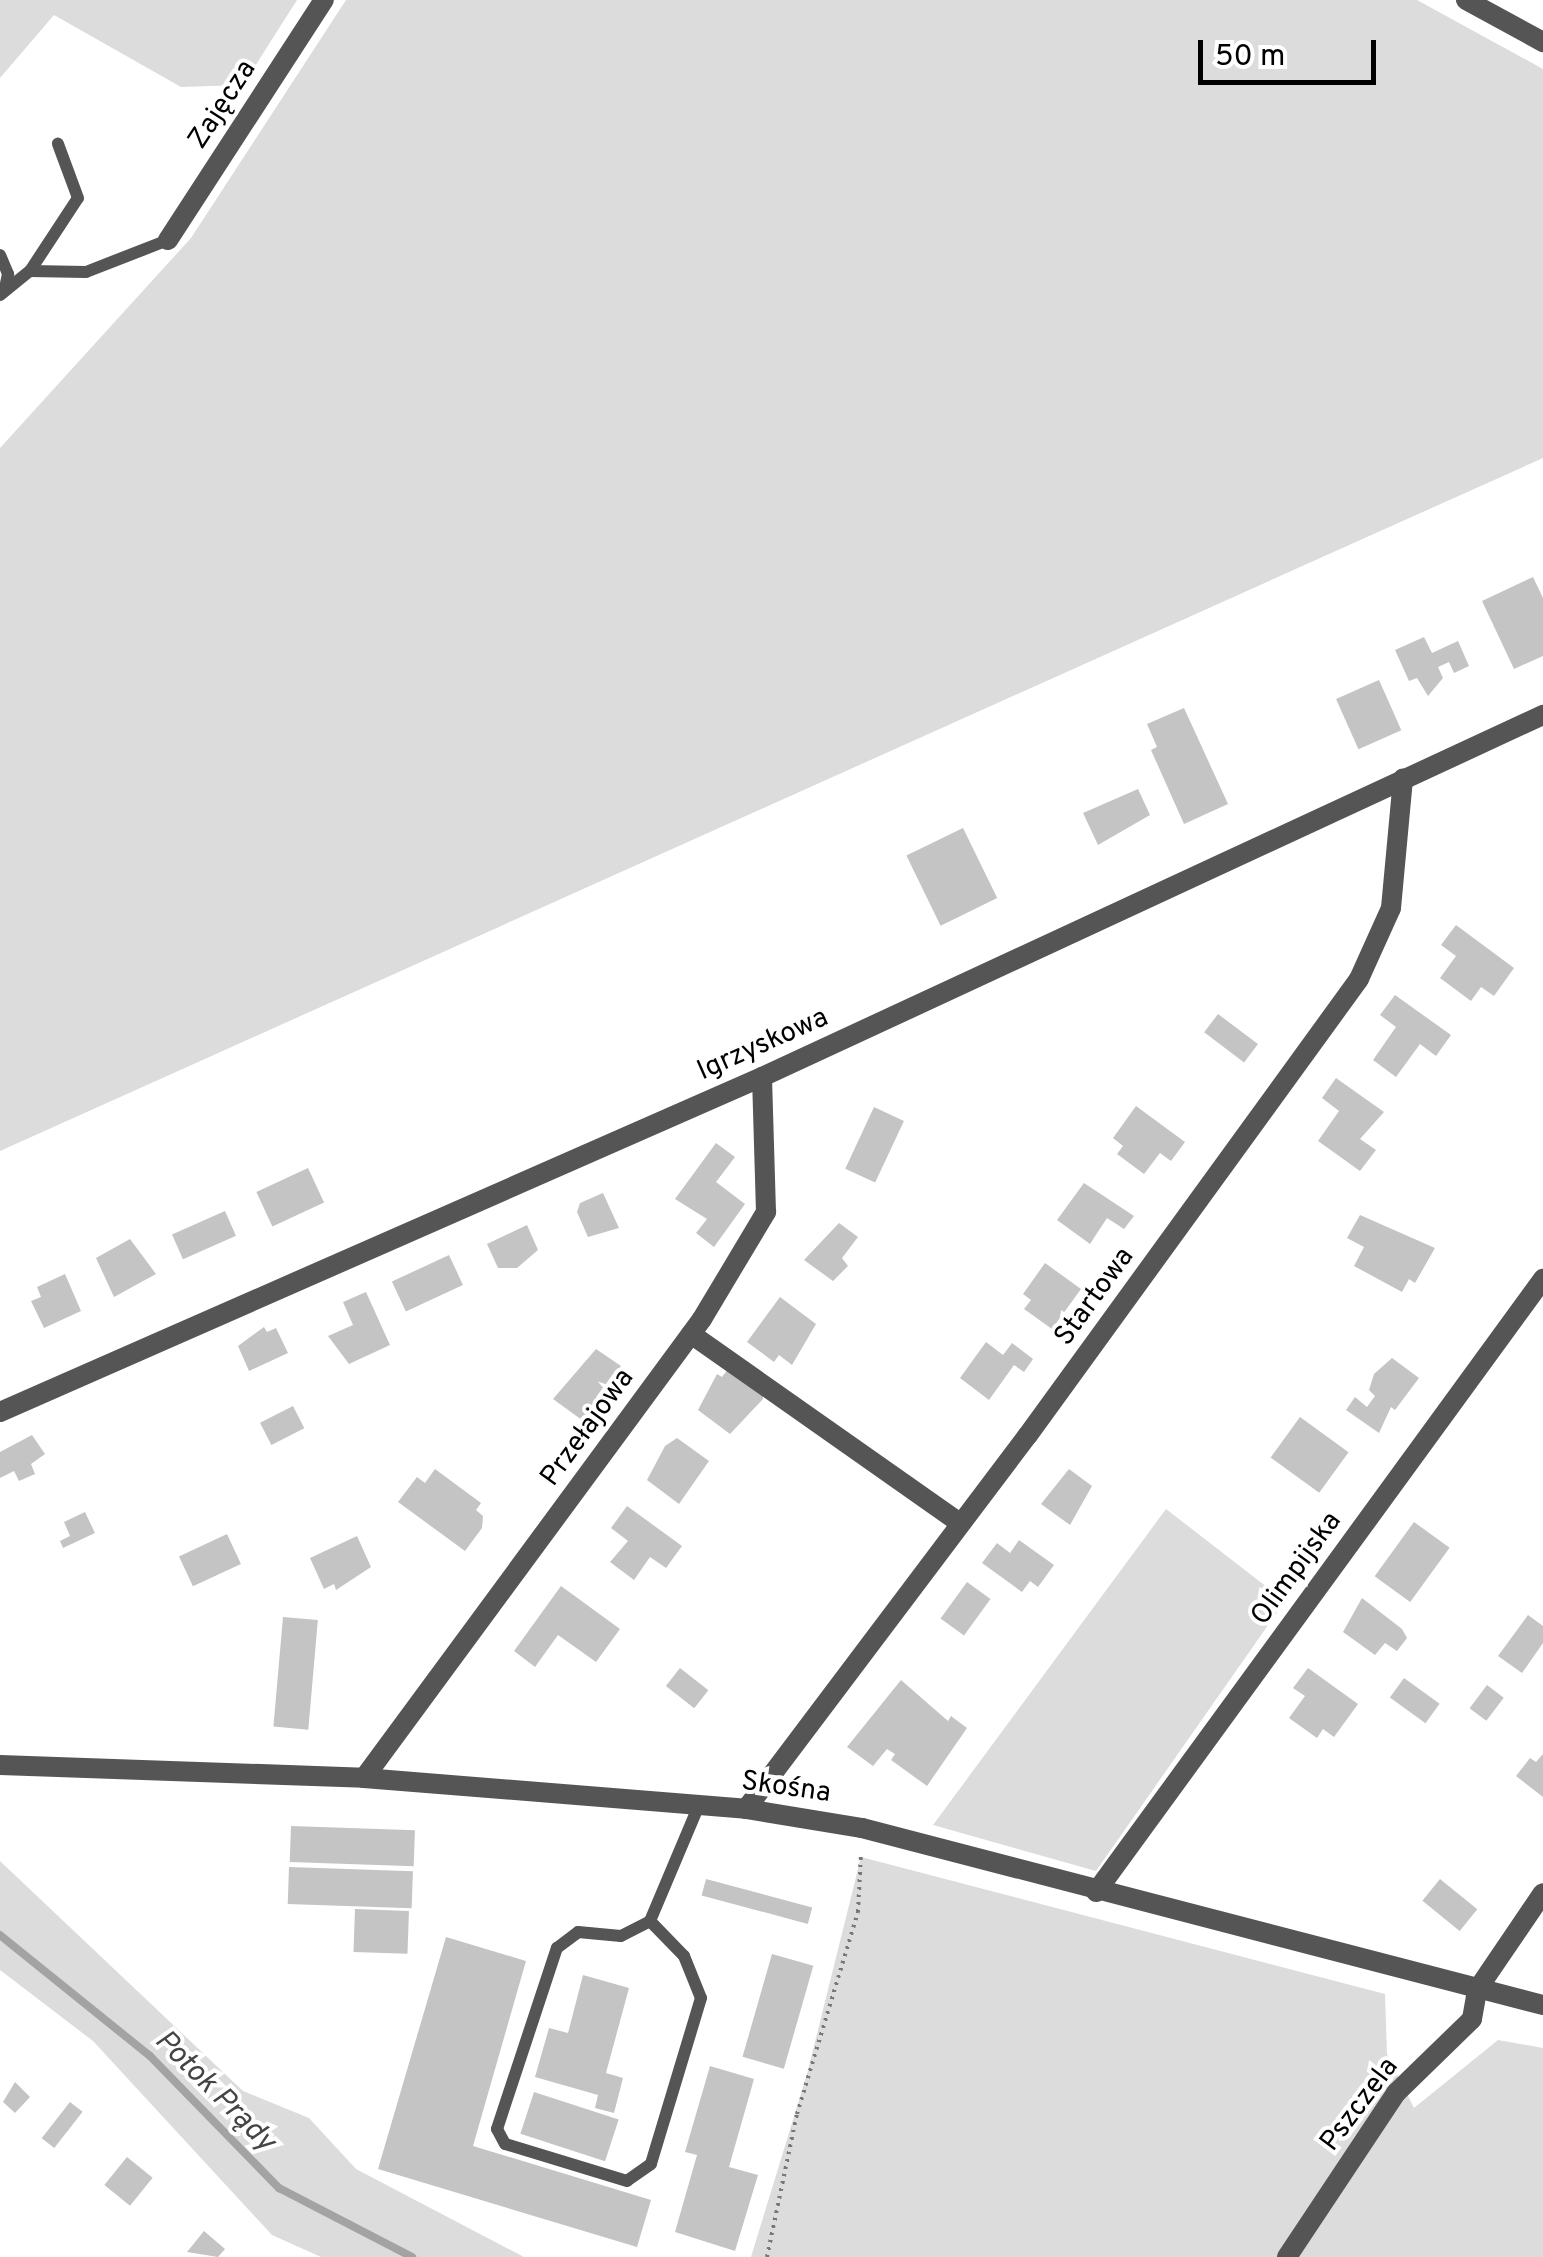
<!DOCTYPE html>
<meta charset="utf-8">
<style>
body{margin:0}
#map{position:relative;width:1543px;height:2257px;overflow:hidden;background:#fff;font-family:Overpass,sans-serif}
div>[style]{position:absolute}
.green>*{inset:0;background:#dcdcdc}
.stream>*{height:8px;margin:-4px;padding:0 4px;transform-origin:4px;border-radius:4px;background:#a3a3a3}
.building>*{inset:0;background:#c4c4c4;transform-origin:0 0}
.path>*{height:4px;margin-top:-2px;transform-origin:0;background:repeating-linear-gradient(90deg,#777 0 2.5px,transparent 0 7.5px)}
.lane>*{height:12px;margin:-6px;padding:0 6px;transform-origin:6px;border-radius:6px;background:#555}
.street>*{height:20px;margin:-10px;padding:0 10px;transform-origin:10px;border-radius:10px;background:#555}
span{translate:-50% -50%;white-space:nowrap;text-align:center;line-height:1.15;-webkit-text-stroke:8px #fff;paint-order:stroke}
.street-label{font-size:28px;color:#000}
.water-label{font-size:30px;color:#444;font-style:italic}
.scale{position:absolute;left:1198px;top:40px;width:178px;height:45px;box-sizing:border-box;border:5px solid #000;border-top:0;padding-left:12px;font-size:30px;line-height:35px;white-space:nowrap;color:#000;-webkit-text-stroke:8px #fff;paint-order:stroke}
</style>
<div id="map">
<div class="green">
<i style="clip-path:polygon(0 0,297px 0,243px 85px,181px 87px,54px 15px,0 78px)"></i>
<i style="clip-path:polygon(346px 0,1417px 0,1543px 69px,1543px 458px,0 1151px,0 448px,191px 238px)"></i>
<i style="clip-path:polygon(1166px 1509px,1285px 1601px,1096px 1871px,933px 1825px)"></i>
<i style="clip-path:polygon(861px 1857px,1385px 1994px,1387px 2054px,1414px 2108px,1498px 2040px,1543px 2048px,1543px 2257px,751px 2257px,807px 2074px)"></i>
<i style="clip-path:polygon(0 1861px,243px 2091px,309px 2118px,356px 2169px,524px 2257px,321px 2257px,272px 2235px,93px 2041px,0 1970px)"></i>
</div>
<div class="stream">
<i style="left:0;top:1935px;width:193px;rotate:38.9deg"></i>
<i style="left:150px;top:2056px;width:185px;rotate:45.7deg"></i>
<i style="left:279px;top:2188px;width:150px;rotate:27.4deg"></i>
</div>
<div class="building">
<i style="clip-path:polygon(1533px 577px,1543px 598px,1543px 656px,1514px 669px,1482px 601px)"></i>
<i style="clip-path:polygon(1424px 637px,1432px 653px,1458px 641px,1469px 666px,1454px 673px,1449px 662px,1438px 667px,1443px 678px,1428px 696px,1417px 678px,1409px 681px,1395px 650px)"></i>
<i style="left:1379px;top:680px;width:55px;height:47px;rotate:66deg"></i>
<i style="clip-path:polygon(1184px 708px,1228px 804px,1184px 824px,1151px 750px,1157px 747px,1147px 724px)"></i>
<i style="clip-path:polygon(1138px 789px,1150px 815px,1098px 845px,1083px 813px)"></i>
<i style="left:963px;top:828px;width:78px;height:63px;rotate:64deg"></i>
<i style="clip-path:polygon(1456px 925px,1514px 968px,1494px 996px,1481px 987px,1471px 1001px,1440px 978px,1456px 956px,1441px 945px)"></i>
<i style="clip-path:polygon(1395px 995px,1451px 1035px,1436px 1056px,1420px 1044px,1396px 1077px,1373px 1060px,1396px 1027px,1380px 1015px)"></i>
<i style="left:1218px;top:1014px;width:50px;height:23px;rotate:37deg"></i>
<i style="clip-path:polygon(1336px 1078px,1384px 1112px,1360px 1139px,1376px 1150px,1360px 1171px,1318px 1141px,1339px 1111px,1322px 1098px)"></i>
<i style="clip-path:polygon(1136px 1106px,1185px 1142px,1171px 1161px,1160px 1153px,1144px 1174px,1117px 1154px,1123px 1146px,1113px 1138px)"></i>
<i style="left:874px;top:1107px;width:33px;height:68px;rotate:25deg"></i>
<i style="clip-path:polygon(716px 1143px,735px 1157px,716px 1182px,745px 1204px,714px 1247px,696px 1233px,707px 1219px,675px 1199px)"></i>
<i style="left:308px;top:1168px;width:38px;height:57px;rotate:65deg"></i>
<i style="clip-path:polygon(1084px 1183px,1134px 1216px,1124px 1229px,1107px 1218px,1090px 1244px,1057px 1220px)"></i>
<i style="clip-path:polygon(603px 1193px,619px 1228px,588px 1237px,577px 1212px,580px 1203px)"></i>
<i style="left:225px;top:1211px;width:27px;height:58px;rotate:66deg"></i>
<i style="clip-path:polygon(1360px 1215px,1435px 1248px,1415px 1283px,1409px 1279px,1402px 1292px,1354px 1266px,1364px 1247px,1347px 1238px)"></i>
<i style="clip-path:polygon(839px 1223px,858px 1237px,842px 1258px,848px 1266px,833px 1281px,804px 1260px)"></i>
<i style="clip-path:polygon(527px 1225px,538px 1250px,517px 1268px,498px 1268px,487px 1244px)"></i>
<i style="clip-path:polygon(130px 1239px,156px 1274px,114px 1297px,96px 1258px)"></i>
<i style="left:449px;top:1255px;width:33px;height:63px;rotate:65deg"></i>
<i style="clip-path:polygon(1045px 1263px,1081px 1289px,1052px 1329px,1024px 1309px,1031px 1300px,1023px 1294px)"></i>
<i style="clip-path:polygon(65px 1274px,81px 1311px,44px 1328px,31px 1301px,41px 1297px,37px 1287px)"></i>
<i style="clip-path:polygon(366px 1292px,390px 1345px,349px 1364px,328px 1336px,353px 1325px,343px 1302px)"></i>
<i style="clip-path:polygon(780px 1297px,816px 1324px,792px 1365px,779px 1355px,774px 1362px,747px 1342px)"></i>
<i style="clip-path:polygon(264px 1327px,267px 1332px,276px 1328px,288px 1353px,249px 1371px,238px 1346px)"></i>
<i style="clip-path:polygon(986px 1342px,1003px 1355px,1012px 1343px,1033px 1359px,1024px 1372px,1014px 1365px,989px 1400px,960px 1378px)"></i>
<i style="clip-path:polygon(596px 1349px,621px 1366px,586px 1423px,553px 1399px)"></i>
<i style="clip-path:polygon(1392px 1358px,1419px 1378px,1395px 1410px,1391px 1407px,1379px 1433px,1346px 1410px,1355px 1397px,1367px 1407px,1375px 1396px,1369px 1390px,1374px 1374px)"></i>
<i style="clip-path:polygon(731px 1365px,764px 1389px,763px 1399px,730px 1434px,698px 1410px,717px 1374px,722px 1377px)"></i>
<i style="left:293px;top:1406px;width:25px;height:37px;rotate:63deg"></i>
<i style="left:1300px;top:1417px;width:60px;height:50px;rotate:36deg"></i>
<i style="clip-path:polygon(32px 1435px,45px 1454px,31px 1464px,35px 1474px,19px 1481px,14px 1471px,0 1478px,0 1452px)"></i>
<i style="clip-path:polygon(677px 1438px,709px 1461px,679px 1504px,647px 1480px,665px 1446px)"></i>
<i style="clip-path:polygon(435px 1469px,481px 1503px,476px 1510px,483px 1516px,482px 1528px,465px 1551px,398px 1502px,417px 1477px,425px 1483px)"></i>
<i style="clip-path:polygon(1069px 1469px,1092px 1486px,1070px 1525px,1041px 1504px)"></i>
<i style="clip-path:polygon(627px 1506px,682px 1546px,666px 1568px,650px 1557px,634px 1580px,610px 1562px,628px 1541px,611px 1528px)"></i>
<i style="clip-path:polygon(85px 1512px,95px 1533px,63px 1548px,60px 1541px,70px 1536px,64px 1522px)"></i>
<i style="left:1414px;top:1522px;width:44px;height:67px;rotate:36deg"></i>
<i style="left:227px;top:1534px;width:33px;height:53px;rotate:65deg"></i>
<i style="clip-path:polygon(357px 1536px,371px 1567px,336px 1590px,334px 1584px,324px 1589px,310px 1558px)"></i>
<i style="clip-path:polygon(1019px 1540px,1054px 1565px,1038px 1587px,1030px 1581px,1022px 1592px,982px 1563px,997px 1543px,1010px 1553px)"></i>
<i style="left:967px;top:1582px;width:29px;height:45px;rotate:36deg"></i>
<i style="clip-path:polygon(561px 1586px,620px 1629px,596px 1662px,558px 1635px,535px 1667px,514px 1651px)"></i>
<i style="clip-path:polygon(1362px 1598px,1402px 1629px,1407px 1638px,1397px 1651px,1385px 1643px,1375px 1655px,1343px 1632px)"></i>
<i style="clip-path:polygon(1528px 1615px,1543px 1626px,1543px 1643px,1522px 1673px,1498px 1656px)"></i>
<i style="left:283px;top:1617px;width:35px;height:110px;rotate:5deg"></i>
<i style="left:680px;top:1668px;width:36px;height:23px;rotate:38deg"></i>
<i style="clip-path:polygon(1308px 1668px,1358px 1704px,1334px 1737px,1323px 1729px,1317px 1738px,1289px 1718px,1305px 1696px,1293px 1688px)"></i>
<i style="left:1404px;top:1678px;width:44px;height:24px;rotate:36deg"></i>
<i style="clip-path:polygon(901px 1680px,948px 1721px,951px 1716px,967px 1728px,927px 1786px,891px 1760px,895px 1754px,887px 1749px,873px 1766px,847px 1747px)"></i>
<i style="left:1487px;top:1685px;width:21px;height:29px;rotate:37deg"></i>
<i style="clip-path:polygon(1543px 1754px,1543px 1797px,1516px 1776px,1530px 1758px,1536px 1762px)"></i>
<i style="left:291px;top:1826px;width:124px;height:36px;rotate:2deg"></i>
<i style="left:289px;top:1867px;width:124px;height:37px;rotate:2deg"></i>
<i style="left:706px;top:1879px;width:110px;height:17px;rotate:15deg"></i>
<i style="left:1440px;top:1879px;width:48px;height:28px;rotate:39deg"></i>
<i style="left:355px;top:1909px;width:54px;height:43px;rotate:2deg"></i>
<i style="clip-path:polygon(446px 1937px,526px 1961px,473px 2146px,651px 2200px,637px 2247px,378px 2169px)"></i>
<i style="left:772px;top:1954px;width:43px;height:107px;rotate:16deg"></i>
<i style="clip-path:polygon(583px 1975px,629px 1988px,606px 2073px,623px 2078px,614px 2113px,595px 2108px,598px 2095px,535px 2077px,549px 2028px,568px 2033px)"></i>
<i style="clip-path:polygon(710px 2066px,754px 2079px,729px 2167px,758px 2175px,735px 2251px,675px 2232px,697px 2155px,685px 2152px)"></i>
<i style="clip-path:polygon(15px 2082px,30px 2097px,15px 2113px,3px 2102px)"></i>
<i style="left:534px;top:2092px;width:89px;height:44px;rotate:18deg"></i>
<i style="left:70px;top:2102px;width:16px;height:46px;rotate:38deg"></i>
<i style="left:127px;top:2157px;width:33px;height:36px;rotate:39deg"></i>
<i style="clip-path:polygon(204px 2231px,225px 2249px,218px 2257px,187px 2252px)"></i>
</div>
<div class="path">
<i style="left:767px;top:2257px;width:146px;rotate:-78.2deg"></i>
<i style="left:797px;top:2114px;width:211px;rotate:-73.2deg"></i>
<i style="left:858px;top:1912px;width:60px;rotate:-87.1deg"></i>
</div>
<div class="lane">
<i style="left:0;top:255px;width:21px;rotate:67deg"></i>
<i style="left:8px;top:274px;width:14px;rotate:102deg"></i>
<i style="left:30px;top:271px;width:56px;rotate:1deg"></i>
<i style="left:86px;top:272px;width:88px;rotate:-21.3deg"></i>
<i style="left:0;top:295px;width:38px;rotate:-39deg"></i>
<i style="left:30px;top:271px;width:87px;rotate:-56.7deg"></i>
<i style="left:78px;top:198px;width:58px;rotate:-110.3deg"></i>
<i style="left:650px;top:1921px;width:49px;rotate:45.8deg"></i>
<i style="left:684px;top:1956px;width:45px;rotate:68deg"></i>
<i style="left:701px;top:1998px;width:173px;rotate:106.8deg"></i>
<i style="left:651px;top:2164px;width:29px;rotate:145deg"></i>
<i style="left:627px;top:2181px;width:127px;rotate:-163.1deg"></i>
<i style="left:505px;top:2144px;width:17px;rotate:-118deg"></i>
<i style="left:497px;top:2129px;width:191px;rotate:-71.7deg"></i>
<i style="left:557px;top:1948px;width:26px;rotate:-37deg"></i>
<i style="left:578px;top:1932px;width:43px;rotate:5.3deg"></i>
<i style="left:621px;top:1936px;width:33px;rotate:-27deg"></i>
<i style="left:650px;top:1921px;width:126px;rotate:-67.1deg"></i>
</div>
<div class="street">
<i style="left:1466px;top:0;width:88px;rotate:28.6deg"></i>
<i style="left:168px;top:240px;width:286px;rotate:-57deg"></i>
<i style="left:691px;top:1334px;width:329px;rotate:35.1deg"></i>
<i style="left:0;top:1412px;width:832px;rotate:-23.73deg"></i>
<i style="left:762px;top:1077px;width:861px;rotate:-24.87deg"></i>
<i style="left:0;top:1765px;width:364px;rotate:2deg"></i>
<i style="left:364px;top:1778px;width:383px;rotate:4.6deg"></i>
<i style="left:746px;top:1809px;width:118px;rotate:9.3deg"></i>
<i style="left:862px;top:1828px;width:704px;rotate:14.57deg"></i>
<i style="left:364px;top:1778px;width:570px;rotate:-53.63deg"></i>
<i style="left:702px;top:1319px;width:125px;rotate:-59.1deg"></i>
<i style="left:766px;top:1212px;width:135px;rotate:-91.7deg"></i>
<i style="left:746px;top:1809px;width:468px;rotate:-53deg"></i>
<i style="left:1028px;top:1435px;width:563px;rotate:-54.02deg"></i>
<i style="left:1359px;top:979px;width:78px;rotate:-65.7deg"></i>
<i style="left:1391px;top:908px;width:130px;rotate:-84.7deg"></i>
<i style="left:1096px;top:1892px;width:759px;rotate:-53.9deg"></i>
<i style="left:1287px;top:2257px;width:197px;rotate:-56.4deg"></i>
<i style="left:1396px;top:2093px;width:106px;rotate:-44.2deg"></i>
<i style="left:1472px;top:2019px;width:29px;rotate:-80deg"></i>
<i style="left:1477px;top:1990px;width:117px;rotate:-55.8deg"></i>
</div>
<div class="street-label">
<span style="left:223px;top:105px;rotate:-57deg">Zajęcza</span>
<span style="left:763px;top:1045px;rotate:-24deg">Igrzyskowa</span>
<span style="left:1095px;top:1297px;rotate:-54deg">Startowa</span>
<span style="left:588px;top:1428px;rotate:-54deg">Przełajowa</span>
<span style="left:1297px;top:1569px;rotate:-54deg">Olimpijska</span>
<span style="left:786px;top:1788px;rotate:8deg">Skośna</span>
<span style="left:1360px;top:2105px;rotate:-53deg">Pszczela</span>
</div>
<div class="water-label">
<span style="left:214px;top:2092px;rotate:45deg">Potok Prądy</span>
</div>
<div class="scale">50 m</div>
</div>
